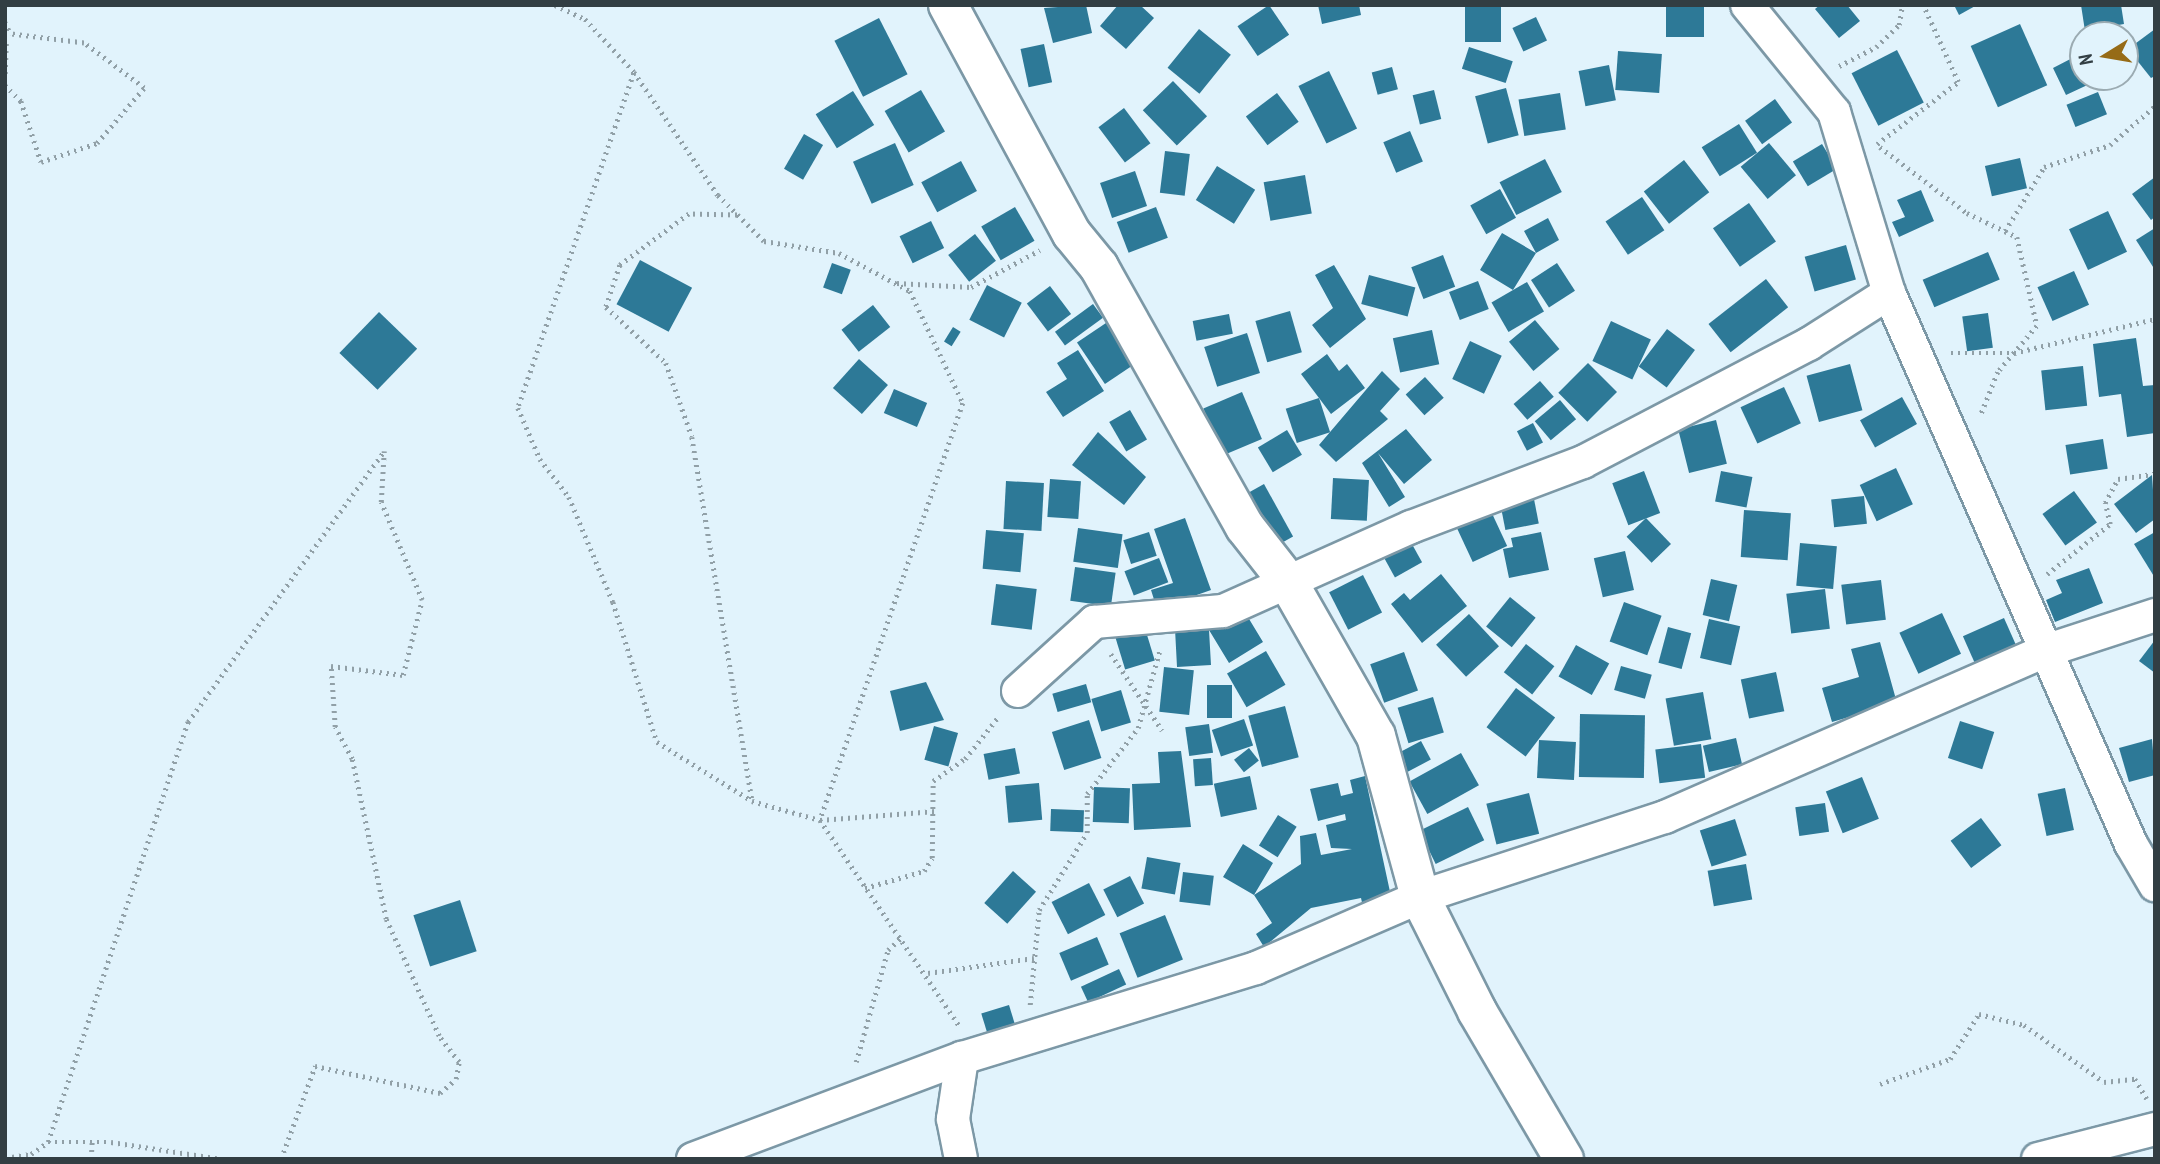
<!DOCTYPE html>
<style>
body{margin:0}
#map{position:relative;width:2160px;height:1164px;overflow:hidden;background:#e1f3fc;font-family:"PT Sans Narrow",sans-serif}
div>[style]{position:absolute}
.building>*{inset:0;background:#2d7997;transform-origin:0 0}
.path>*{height:4.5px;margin-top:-2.25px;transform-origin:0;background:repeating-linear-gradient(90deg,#91a0a7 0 2px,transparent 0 7px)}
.roads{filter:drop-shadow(2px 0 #7c98a6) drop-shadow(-2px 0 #7c98a6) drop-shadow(0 2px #7c98a6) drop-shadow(0 -2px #7c98a6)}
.street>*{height:32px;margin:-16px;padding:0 16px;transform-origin:16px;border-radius:16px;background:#fff}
.secondary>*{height:38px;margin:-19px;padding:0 19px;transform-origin:19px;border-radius:19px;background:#fff}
span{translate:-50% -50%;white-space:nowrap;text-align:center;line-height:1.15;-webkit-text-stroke:7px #e1f3fc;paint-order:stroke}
.frame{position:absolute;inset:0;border:7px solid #323e43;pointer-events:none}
.north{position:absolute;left:2069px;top:21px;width:70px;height:70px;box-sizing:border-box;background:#e1f3fc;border:2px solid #9babb2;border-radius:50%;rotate:259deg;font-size:19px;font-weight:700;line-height:28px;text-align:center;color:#323e43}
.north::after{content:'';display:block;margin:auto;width:24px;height:32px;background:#966b17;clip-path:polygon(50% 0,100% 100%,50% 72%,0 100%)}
</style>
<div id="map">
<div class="building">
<i style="clip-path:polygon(1086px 5px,1092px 33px,1053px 43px,1044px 8px)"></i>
<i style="clip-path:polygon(1118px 5px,1140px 5px,1154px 18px,1126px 49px,1100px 26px)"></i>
<i style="left:1269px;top:5px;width:36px;height:38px;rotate:56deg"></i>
<i style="clip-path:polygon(1318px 5px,1359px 5px,1361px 15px,1322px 24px)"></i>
<i style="left:1465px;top:5px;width:36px;height:37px"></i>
<i style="left:1666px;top:5px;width:38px;height:32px"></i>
<i style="clip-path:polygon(1820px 5px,1847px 5px,1860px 21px,1839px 38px,1815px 9px)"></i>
<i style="clip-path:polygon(1954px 5px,1977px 5px,1959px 15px)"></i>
<i style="clip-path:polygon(2081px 5px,2121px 5px,2124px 24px,2085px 31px)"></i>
<i style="left:1536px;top:17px;width:26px;height:26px;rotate:65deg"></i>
<i style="left:879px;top:18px;width:63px;height:50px;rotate:63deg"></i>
<i style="left:2020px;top:24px;width:67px;height:54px;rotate:66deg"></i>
<i style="left:1199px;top:29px;width:41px;height:50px;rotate:39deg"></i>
<i style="clip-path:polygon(2155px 29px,2155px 76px,2151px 78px,2128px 49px)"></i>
<i style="left:1044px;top:44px;width:39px;height:24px;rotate:78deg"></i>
<i style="left:1469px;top:47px;width:46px;height:23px;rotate:18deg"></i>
<i style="left:1897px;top:50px;width:59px;height:51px;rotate:63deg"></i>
<i style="left:1618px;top:51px;width:44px;height:39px;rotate:4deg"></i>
<i style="clip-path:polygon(2082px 53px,2083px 77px,2096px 81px,2066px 95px,2053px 68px)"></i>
<i style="left:1609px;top:65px;width:36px;height:31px;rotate:79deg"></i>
<i style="left:1392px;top:67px;width:23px;height:21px;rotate:75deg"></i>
<i style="left:1329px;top:71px;width:64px;height:34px;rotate:64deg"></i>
<i style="left:1173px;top:81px;width:49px;height:42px;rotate:46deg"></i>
<i style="left:1506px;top:88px;width:49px;height:32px;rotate:75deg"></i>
<i style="left:921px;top:90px;width:48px;height:42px;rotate:60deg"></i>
<i style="left:1434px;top:90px;width:30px;height:22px;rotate:76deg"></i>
<i style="left:853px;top:91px;width:40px;height:44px;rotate:58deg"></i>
<i style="left:2098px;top:92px;width:24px;height:34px;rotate:68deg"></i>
<i style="left:1277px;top:93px;width:36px;height:39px;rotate:53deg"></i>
<i style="left:1560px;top:93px;width:37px;height:42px;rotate:81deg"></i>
<i style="left:1775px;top:99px;width:29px;height:37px;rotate:54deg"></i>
<i style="left:1124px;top:108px;width:44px;height:32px;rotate:53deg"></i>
<i style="left:1739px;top:124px;width:34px;height:44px;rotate:58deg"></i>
<i style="left:1410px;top:131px;width:33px;height:29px;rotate:67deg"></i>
<i style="left:804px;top:134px;width:22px;height:40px;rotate:30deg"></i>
<i style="left:895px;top:143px;width:46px;height:46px;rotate:66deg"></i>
<i style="left:1769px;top:143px;width:42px;height:37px;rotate:50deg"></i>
<i style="left:1822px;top:144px;width:29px;height:34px;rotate:59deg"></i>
<i style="left:1165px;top:151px;width:25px;height:42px;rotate:7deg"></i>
<i style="left:2020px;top:158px;width:31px;height:36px;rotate:77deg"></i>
<i style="left:1545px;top:159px;width:37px;height:51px;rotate:63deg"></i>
<i style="left:1684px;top:160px;width:41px;height:51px;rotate:52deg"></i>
<i style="left:961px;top:161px;width:34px;height:45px;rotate:62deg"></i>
<i style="left:1217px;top:166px;width:45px;height:40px;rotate:32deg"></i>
<i style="left:1135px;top:171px;width:37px;height:37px;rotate:71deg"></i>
<i style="left:1305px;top:175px;width:39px;height:42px;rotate:80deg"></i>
<i style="clip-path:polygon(2155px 177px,2155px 217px,2151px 220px,2132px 194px)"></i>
<i style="left:1500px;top:189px;width:33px;height:34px;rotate:61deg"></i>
<i style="clip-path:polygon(1921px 190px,1934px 221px,1899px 237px,1892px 222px,1905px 217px,1897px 200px)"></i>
<i style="left:1642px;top:197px;width:40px;height:44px;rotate:56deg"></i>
<i style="left:1749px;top:203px;width:47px;height:44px;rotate:55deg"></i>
<i style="left:1015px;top:207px;width:39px;height:39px;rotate:60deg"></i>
<i style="left:1156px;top:207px;width:33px;height:42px;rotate:69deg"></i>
<i style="left:2108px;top:211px;width:45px;height:43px;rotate:65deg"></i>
<i style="clip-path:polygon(1548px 218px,1559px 240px,1536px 253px,1513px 290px,1480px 270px,1502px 233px,1536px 253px,1524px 231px)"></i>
<i style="left:931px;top:221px;width:30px;height:35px;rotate:64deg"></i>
<i style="clip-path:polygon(2155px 228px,2155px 270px,2136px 240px)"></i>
<i style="left:975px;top:234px;width:34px;height:34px;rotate:52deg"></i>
<i style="left:1846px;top:245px;width:36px;height:43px;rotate:74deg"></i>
<i style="left:1988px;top:252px;width:30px;height:71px;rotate:67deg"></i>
<i style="left:1443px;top:255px;width:34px;height:34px;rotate:69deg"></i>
<i style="left:640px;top:260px;width:59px;height:50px;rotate:28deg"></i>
<i style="left:832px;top:263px;width:20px;height:26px;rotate:20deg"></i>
<i style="left:1557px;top:263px;width:33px;height:31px;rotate:57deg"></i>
<i style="clip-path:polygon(1334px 265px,1366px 319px,1330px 348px,1312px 325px,1333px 308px,1315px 275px)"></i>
<i style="left:2074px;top:271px;width:37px;height:40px;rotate:66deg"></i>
<i style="left:1369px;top:275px;width:48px;height:30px;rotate:15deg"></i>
<i style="left:1766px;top:279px;width:36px;height:73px;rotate:52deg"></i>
<i style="left:1478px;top:281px;width:30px;height:31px;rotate:69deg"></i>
<i style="left:1527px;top:282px;width:34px;height:41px;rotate:60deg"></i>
<i style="left:987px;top:285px;width:39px;height:39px;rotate:27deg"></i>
<i style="left:1050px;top:286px;width:35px;height:29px;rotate:53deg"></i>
<i style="left:1093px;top:304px;width:17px;height:47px;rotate:54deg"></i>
<i style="left:873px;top:305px;width:28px;height:40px;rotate:52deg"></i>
<i style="left:1290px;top:311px;width:43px;height:36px;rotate:74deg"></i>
<i style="left:379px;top:312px;width:53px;height:57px;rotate:44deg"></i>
<i style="left:1988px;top:313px;width:35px;height:26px;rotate:82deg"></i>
<i style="left:1229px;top:314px;width:20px;height:37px;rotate:79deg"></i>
<i style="left:1535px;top:320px;width:38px;height:34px;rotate:50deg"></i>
<i style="left:1611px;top:321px;width:44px;height:44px;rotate:25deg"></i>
<i style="left:1106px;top:323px;width:50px;height:35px;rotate:56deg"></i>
<i style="left:953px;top:327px;width:9px;height:17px;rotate:32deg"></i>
<i style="left:1667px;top:329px;width:35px;height:47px;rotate:37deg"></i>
<i style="left:1432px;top:330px;width:35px;height:40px;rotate:78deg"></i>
<i style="left:1247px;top:333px;width:42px;height:45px;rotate:72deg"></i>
<i style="clip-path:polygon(2136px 338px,2143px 386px,2155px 385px,2155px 433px,2127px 437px,2121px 394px,2099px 397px,2093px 344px)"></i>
<i style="left:1470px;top:341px;width:35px;height:42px;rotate:25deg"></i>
<i style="clip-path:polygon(1078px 350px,1104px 391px,1063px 417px,1046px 392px,1067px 379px,1057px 363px)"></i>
<i style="clip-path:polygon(1327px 354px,1339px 371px,1347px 364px,1365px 388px,1331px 414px,1301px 374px)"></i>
<i style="left:859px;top:359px;width:39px;height:39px;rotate:42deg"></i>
<i style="left:1588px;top:363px;width:41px;height:42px;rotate:45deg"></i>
<i style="left:1850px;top:364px;width:48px;height:45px;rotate:75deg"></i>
<i style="left:2083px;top:366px;width:40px;height:42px;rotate:84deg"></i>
<i style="clip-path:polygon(1382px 371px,1400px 389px,1380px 411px,1388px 419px,1336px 462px,1319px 445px)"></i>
<i style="left:1425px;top:377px;width:28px;height:26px;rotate:48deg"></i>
<i style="left:1540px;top:381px;width:21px;height:35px;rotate:49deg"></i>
<i style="left:1784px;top:387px;width:40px;height:48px;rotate:65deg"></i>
<i style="left:894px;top:389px;width:36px;height:26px;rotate:23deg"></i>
<i style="left:1242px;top:392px;width:51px;height:42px;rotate:67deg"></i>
<i style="left:1902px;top:397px;width:31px;height:48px;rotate:61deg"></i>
<i style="left:1319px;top:398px;width:36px;height:35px;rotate:72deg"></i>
<i style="left:1560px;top:400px;width:25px;height:33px;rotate:50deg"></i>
<i style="left:1130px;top:410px;width:34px;height:24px;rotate:60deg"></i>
<i style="left:1716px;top:420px;width:45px;height:39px;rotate:76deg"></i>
<i style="left:1533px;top:423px;width:22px;height:18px;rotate:63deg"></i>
<i style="clip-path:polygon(1406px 429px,1432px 460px,1404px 484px,1378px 453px,1405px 497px,1389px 507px,1362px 463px)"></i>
<i style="left:1287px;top:430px;width:29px;height:34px;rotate:59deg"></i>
<i style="clip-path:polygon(1098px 432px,1146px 477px,1124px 505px,1072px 465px)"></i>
<i style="left:2103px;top:439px;width:30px;height:38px;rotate:81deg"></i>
<i style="left:1896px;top:468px;width:40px;height:40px;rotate:65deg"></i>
<i style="left:1644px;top:471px;width:45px;height:34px;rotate:69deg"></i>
<i style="left:1721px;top:471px;width:32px;height:31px;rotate:11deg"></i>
<i style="clip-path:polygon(2152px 475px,2155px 519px,2136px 533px,2114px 504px)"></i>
<i style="left:1333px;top:478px;width:36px;height:41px;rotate:3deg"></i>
<i style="left:1050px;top:479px;width:31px;height:38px;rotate:4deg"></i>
<i style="left:1006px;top:481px;width:38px;height:48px;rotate:3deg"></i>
<i style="left:1264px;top:484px;width:60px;height:23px;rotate:61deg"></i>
<i style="left:2074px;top:491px;width:39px;height:39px;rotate:54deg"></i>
<i style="left:1864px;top:496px;width:28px;height:33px;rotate:84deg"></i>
<i style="left:1534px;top:499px;width:25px;height:34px;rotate:79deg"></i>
<i style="left:1489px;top:507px;width:43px;height:38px;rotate:65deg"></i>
<i style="left:1744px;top:510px;width:47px;height:47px;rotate:4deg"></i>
<i style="clip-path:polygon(1185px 518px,1211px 590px,1157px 609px,1151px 590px,1173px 583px,1154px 529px)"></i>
<i style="left:1646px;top:518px;width:36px;height:27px;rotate:46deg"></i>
<i style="left:1078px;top:528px;width:45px;height:34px;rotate:8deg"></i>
<i style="left:986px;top:530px;width:38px;height:39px;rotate:5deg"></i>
<i style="left:1149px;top:532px;width:25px;height:27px;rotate:72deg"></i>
<i style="clip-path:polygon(1541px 532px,1549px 570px,1509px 578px,1503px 549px,1513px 547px,1511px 538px)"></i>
<i style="clip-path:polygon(2155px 532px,2155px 578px,2134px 544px)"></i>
<i style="left:1408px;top:537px;width:29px;height:31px;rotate:61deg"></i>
<i style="left:1800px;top:543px;width:37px;height:43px;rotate:5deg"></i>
<i style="left:1625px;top:551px;width:40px;height:32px;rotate:77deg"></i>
<i style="left:1159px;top:558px;width:26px;height:37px;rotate:69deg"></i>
<i style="left:1075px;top:567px;width:41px;height:34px;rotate:8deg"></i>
<i style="clip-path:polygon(2089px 568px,2103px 603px,2055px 622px,2046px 600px,2062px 593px,2056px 580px)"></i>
<i style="clip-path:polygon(1441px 574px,1467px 606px,1422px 643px,1391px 604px,1404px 593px,1410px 600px)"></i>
<i style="left:1363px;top:575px;width:42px;height:38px;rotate:63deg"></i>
<i style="left:1711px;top:579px;width:27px;height:37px;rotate:13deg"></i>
<i style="left:1881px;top:580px;width:40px;height:40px;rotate:83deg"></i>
<i style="left:996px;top:584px;width:41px;height:41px;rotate:7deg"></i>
<i style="left:1825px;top:589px;width:40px;height:39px;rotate:83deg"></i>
<i style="left:1510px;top:597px;width:33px;height:38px;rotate:39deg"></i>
<i style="left:1624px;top:602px;width:40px;height:42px;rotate:20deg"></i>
<i style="clip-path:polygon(1243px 609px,1263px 642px,1229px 663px,1209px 630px,1211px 665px,1177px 667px,1175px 629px,1209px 630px)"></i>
<i style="left:1942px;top:613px;width:45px;height:47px;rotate:65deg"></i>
<i style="left:1469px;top:614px;width:44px;height:45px;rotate:47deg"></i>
<i style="left:2004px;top:618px;width:30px;height:45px;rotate:66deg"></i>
<i style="left:1709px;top:619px;width:32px;height:40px;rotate:13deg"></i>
<i style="left:1144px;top:625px;width:37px;height:31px;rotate:73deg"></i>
<i style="left:1668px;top:627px;width:24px;height:37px;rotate:15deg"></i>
<i style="clip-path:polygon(2155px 640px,2155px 673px,2139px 661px)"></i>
<i style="clip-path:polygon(1880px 642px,1897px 703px,1832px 722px,1822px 688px,1859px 677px,1851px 649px)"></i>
<i style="left:1526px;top:644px;width:36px;height:36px;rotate:38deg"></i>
<i style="left:1576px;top:645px;width:38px;height:36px;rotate:29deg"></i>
<i style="left:1266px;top:651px;width:39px;height:45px;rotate:60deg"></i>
<i style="left:1404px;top:652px;width:41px;height:36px;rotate:70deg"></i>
<i style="left:1621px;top:666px;width:32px;height:25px;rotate:16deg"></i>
<i style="left:1164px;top:667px;width:30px;height:45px;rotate:6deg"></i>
<i style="left:1776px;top:672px;width:40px;height:36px;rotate:78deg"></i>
<i style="clip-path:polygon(926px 682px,944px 720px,900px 731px,890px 691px)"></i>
<i style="left:1086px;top:684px;width:19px;height:35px;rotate:74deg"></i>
<i style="left:1207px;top:685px;width:25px;height:33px"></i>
<i style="left:1516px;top:688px;width:49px;height:49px;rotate:37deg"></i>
<i style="left:1121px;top:690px;width:34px;height:31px;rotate:73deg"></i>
<i style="left:1703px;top:692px;width:48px;height:38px;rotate:80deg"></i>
<i style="left:1433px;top:697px;width:37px;height:37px;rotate:73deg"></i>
<i style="left:1285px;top:706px;width:53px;height:38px;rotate:75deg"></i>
<i style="left:1580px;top:714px;width:65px;height:63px;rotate:1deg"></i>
<i style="left:1244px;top:719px;width:28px;height:34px;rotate:71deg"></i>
<i style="left:1089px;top:720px;width:40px;height:39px;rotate:72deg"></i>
<i style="left:1960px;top:721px;width:36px;height:39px;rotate:18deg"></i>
<i style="left:1209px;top:724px;width:29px;height:24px;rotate:82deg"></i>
<i style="left:934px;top:726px;width:25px;height:35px;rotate:16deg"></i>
<i style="left:1736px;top:738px;width:27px;height:34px;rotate:77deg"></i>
<i style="clip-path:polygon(2152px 739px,2155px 775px,2129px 782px,2119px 748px)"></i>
<i style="left:1539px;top:740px;width:37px;height:38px;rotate:3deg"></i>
<i style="left:1421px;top:741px;width:21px;height:31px;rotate:62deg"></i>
<i style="left:1701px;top:744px;width:34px;height:46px;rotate:83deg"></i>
<i style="left:1015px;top:748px;width:26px;height:32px;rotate:79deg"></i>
<i style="left:1249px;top:748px;width:16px;height:19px;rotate:52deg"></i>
<i style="clip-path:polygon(1181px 751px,1191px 827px,1134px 830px,1132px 784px,1160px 783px,1158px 752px)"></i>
<i style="left:1461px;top:753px;width:37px;height:59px;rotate:61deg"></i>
<i style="left:1211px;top:758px;width:27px;height:18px;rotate:86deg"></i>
<i style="left:1250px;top:776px;width:34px;height:37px;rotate:78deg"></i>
<i style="clip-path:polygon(1365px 776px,1392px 901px,1363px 907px,1361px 898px,1311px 908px,1264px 947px,1256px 934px,1272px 923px,1254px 895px,1223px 877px,1243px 844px,1273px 863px,1254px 895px,1301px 864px,1300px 836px,1316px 833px,1321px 855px,1352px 849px,1331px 848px,1326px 825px,1346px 820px,1345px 814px,1318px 821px,1310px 789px,1338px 783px,1341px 796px,1353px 793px,1350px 780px)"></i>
<i style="left:1862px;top:777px;width:45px;height:39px;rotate:68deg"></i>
<i style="left:1039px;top:783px;width:37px;height:34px;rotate:85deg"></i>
<i style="left:1094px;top:787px;width:36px;height:35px;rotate:2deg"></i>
<i style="left:2065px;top:788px;width:43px;height:28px;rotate:78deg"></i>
<i style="left:1529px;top:793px;width:42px;height:44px;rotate:76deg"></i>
<i style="left:1825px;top:803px;width:29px;height:30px;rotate:82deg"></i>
<i style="left:1468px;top:807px;width:37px;height:54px;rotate:64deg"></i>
<i style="left:1051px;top:809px;width:33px;height:22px;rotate:2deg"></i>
<i style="left:1278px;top:815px;width:22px;height:36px;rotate:32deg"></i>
<i style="left:1981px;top:818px;width:34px;height:38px;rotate:53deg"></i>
<i style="left:1735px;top:819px;width:38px;height:37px;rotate:72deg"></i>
<i style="left:1147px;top:857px;width:34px;height:32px;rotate:10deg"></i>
<i style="left:1746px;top:864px;width:36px;height:39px;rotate:80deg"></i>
<i style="left:1013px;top:871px;width:31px;height:43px;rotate:42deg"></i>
<i style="left:1183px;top:872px;width:31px;height:30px;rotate:7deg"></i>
<i style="left:1130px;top:876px;width:31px;height:30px;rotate:63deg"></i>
<i style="left:1089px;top:883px;width:36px;height:42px;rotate:63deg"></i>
<i style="left:460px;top:900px;width:54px;height:49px;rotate:72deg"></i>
<i style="left:1165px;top:915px;width:48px;height:49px;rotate:68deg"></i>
<i style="left:1097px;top:937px;width:30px;height:41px;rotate:67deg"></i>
<i style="left:1119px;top:969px;width:17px;height:42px;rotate:65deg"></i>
<i style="left:1009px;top:1005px;width:27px;height:29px;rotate:73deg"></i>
</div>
<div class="path">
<i style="left:555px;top:5px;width:33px;rotate:25deg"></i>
<i style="left:585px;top:19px;width:72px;rotate:47.2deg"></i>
<i style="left:634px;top:72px;width:149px;rotate:55.7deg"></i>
<i style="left:718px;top:195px;width:65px;rotate:45deg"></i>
<i style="left:764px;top:241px;width:76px;rotate:9.1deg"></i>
<i style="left:839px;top:253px;width:81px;rotate:28.2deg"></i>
<i style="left:910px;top:291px;width:124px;rotate:64.7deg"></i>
<i style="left:963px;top:403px;width:441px;rotate:108.9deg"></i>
<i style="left:820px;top:820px;width:250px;rotate:55.9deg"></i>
<i style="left:5px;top:22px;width:14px;rotate:65deg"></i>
<i style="left:1839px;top:66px;width:42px;rotate:-27.2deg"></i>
<i style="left:1876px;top:47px;width:32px;rotate:-44deg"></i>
<i style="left:1899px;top:25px;width:20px;rotate:-81deg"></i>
<i style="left:634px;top:73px;width:355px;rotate:109.1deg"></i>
<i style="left:518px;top:408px;width:56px;rotate:66.7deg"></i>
<i style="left:540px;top:459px;width:48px;rotate:52.7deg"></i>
<i style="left:569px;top:497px;width:114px;rotate:67.3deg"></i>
<i style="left:613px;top:602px;width:147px;rotate:72.6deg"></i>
<i style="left:657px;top:742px;width:112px;rotate:31.8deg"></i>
<i style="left:752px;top:801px;width:71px;rotate:15.6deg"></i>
<i style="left:820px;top:820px;width:116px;rotate:-4.4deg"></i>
<i style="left:5px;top:74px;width:35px;rotate:-88deg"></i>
<i style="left:5px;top:85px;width:23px;rotate:45deg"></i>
<i style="left:21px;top:101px;width:64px;rotate:71.8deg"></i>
<i style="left:41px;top:162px;width:59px;rotate:-18.7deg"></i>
<i style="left:97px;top:143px;width:72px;rotate:-49.5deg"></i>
<i style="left:144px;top:88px;width:75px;rotate:-143.1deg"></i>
<i style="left:84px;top:43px;width:73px;rotate:-172.9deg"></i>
<i style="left:1877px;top:144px;width:102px;rotate:-37.4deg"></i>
<i style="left:1958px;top:82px;width:85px;rotate:-114.4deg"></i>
<i style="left:1880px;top:147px;width:109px;rotate:37.2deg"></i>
<i style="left:1967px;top:213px;width:55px;rotate:25.6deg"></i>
<i style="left:2017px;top:237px;width:91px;rotate:77.3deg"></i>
<i style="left:2037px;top:326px;width:60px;rotate:130.3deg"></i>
<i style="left:1998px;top:372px;width:48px;rotate:111.8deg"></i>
<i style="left:737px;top:215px;width:48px;rotate:-178.8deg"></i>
<i style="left:689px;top:214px;width:86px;rotate:143.5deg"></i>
<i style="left:620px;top:265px;width:44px;rotate:108.4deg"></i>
<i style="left:606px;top:307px;width:82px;rotate:43deg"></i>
<i style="left:666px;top:363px;width:78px;rotate:70.6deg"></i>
<i style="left:692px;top:437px;width:369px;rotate:80.6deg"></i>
<i style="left:2005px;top:231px;width:75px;rotate:-58.6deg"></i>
<i style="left:2044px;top:167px;width:70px;rotate:-18.4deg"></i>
<i style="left:2110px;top:145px;width:60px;rotate:-40.9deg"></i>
<i style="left:897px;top:283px;width:74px;rotate:3.1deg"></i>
<i style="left:971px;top:287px;width:78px;rotate:-28.2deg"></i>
<i style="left:1951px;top:353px;width:63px"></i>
<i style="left:2014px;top:353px;width:145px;rotate:-13.6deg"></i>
<i style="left:2047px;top:574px;width:80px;rotate:-38.4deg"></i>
<i style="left:2110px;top:524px;width:22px;rotate:-103deg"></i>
<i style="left:2105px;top:503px;width:27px;rotate:-62deg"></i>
<i style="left:2118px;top:479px;width:37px;rotate:-8deg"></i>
<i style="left:1111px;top:654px;width:92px;rotate:56.1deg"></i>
<i style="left:865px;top:888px;width:61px;rotate:-16.1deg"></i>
<i style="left:924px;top:871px;width:15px;rotate:-58deg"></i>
<i style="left:932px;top:858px;width:77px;rotate:-89.3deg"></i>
<i style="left:933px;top:781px;width:39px;rotate:-35deg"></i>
<i style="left:965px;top:759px;width:55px;rotate:-51.7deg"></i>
<i style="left:928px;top:973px;width:107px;rotate:-8.1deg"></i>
<i style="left:1030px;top:1005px;width:95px;rotate:-84.6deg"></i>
<i style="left:1039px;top:910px;width:91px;rotate:-58.1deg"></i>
<i style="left:1087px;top:833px;width:39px;rotate:-90deg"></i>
<i style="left:1087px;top:794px;width:83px;rotate:-52.3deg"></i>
<i style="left:1138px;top:728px;width:82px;rotate:-74.4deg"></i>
<i style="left:856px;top:1062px;width:116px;rotate:-74.1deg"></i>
<i style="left:888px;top:950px;width:19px;rotate:-43deg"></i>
<i style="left:1880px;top:1084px;width:74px;rotate:-19.7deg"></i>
<i style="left:1950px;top:1059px;width:54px;rotate:-57.2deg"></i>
<i style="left:1979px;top:1014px;width:46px;rotate:13.7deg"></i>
<i style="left:2024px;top:1025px;width:98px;rotate:35.5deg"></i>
<i style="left:2104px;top:1082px;width:31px;rotate:-6deg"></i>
<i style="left:2135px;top:1079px;width:23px;rotate:59deg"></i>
<i style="left:48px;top:1142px;width:443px;rotate:-71.6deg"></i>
<i style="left:188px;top:722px;width:334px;rotate:-54.1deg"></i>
<i style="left:5px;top:1158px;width:26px;rotate:-9deg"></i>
<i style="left:31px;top:1154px;width:21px;rotate:-35deg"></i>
<i style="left:48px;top:1142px;width:63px"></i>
<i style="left:111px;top:1142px;width:112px;rotate:8.7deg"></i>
<i style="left:91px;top:1159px;width:17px;rotate:-87deg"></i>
<i style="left:281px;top:1159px;width:99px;rotate:-69.9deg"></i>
<i style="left:315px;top:1066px;width:128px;rotate:12.2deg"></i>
<i style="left:440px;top:1093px;width:21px;rotate:-41deg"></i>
<i style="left:456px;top:1079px;width:17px;rotate:-80deg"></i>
<i style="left:459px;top:1062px;width:33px;rotate:-128deg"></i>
<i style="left:439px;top:1036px;width:128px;rotate:-114.4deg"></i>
<i style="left:386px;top:919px;width:164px;rotate:-102deg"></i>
<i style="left:352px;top:759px;width:36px;rotate:-118deg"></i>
<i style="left:335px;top:727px;width:61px;rotate:-93.8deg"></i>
<i style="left:331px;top:666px;width:73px;rotate:7.1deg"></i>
<i style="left:403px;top:675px;width:77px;rotate:-75.8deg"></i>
<i style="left:422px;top:600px;width:106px;rotate:-112.7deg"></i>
<i style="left:381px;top:502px;width:51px;rotate:-86.6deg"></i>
</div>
<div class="roads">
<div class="street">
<i style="left:1747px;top:5px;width:138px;rotate:50.9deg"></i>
<i style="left:1834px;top:112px;width:189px;rotate:73.1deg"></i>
<i style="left:1889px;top:293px;width:602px;rotate:66.29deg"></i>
<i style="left:2131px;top:844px;width:48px;rotate:59.7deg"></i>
<i style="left:1018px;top:691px;width:103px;rotate:-42.2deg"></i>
<i style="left:1094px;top:622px;width:129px;rotate:-4.9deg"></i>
<i style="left:1223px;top:611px;width:206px;rotate:-24.1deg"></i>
<i style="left:1411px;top:527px;width:184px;rotate:-20.7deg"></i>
<i style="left:1583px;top:462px;width:255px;rotate:-27.6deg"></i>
<i style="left:1809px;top:344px;width:95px;rotate:-32.5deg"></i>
<i style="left:693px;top:1159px;width:287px;rotate:-20.6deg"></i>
<i style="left:962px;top:1058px;width:307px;rotate:-17deg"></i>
<i style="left:1256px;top:968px;width:179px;rotate:-23.4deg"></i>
<i style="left:1420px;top:897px;width:258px;rotate:-18.1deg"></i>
<i style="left:1665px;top:817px;width:418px;rotate:-23.6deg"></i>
<i style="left:2048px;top:650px;width:113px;rotate:-18.1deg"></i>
<i style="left:961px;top:1159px;width:41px;rotate:-101.3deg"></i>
<i style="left:953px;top:1119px;width:62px;rotate:-81.6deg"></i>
<i style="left:2038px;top:1159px;width:121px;rotate:-14.4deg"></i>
</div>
<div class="secondary">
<i style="left:948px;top:5px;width:260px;rotate:61.6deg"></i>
<i style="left:1072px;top:234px;width:43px;rotate:50.7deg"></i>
<i style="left:1099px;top:267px;width:298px;rotate:60.7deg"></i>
<i style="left:1245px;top:527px;width:70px;rotate:52deg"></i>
<i style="left:1288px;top:582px;width:177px;rotate:60.3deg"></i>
<i style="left:1376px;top:736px;width:167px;rotate:74.7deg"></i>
<i style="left:1420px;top:897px;width:127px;rotate:63.4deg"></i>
<i style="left:1477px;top:1011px;width:172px;rotate:59.6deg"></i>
</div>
</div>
<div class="frame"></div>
<div class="north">N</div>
</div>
